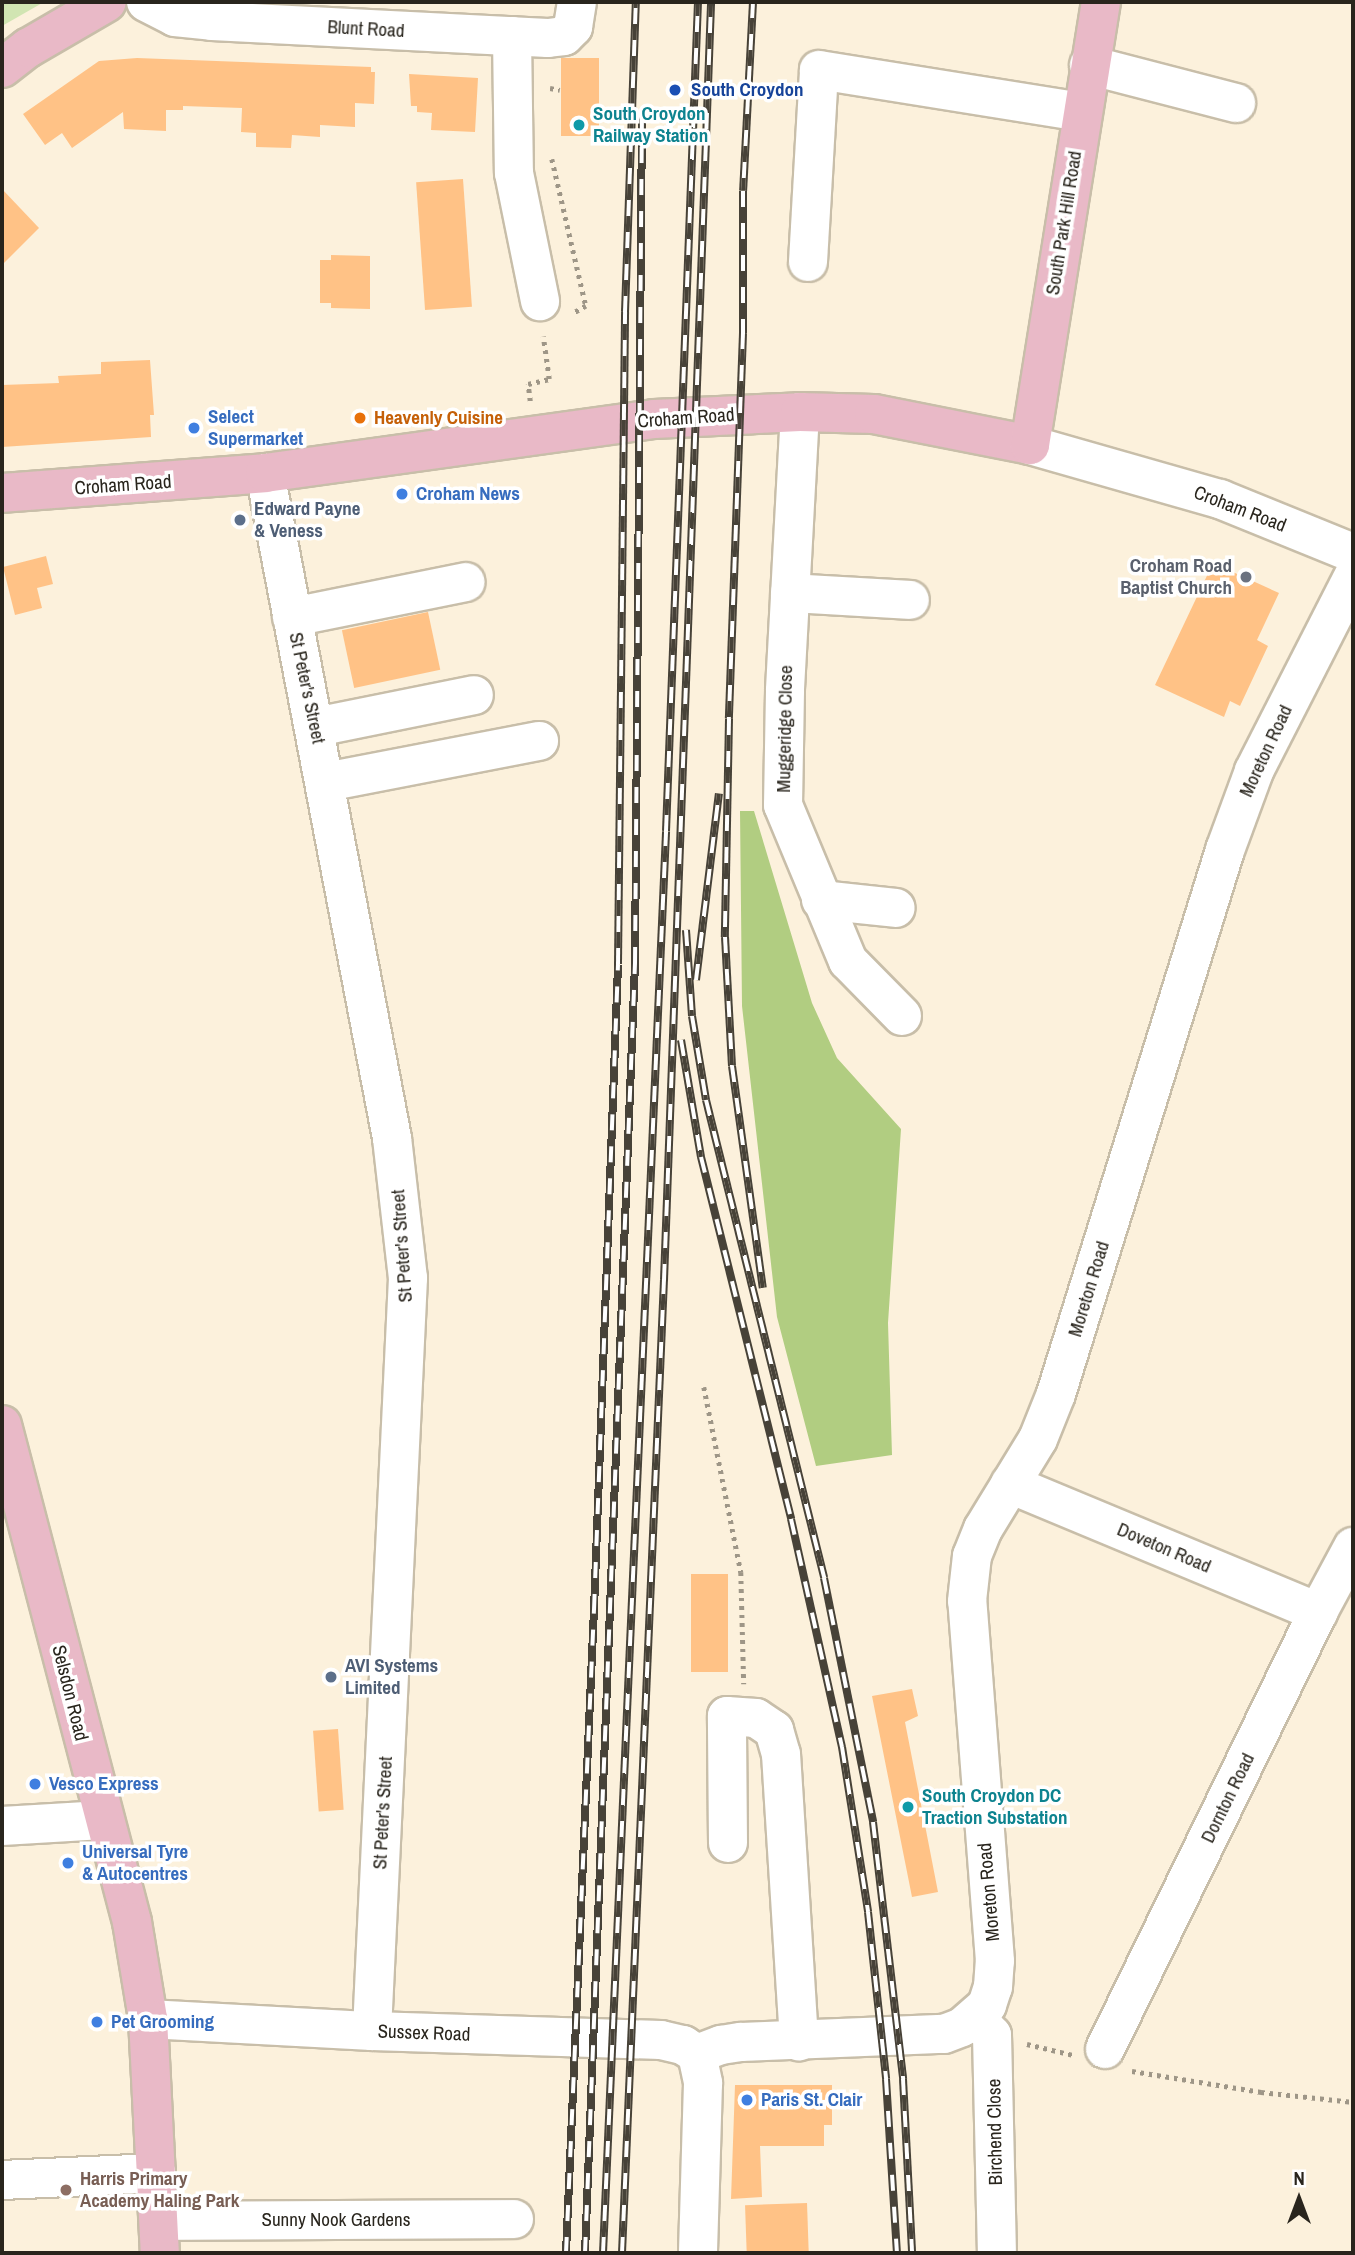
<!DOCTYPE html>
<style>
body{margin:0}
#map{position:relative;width:1355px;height:2255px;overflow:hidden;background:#fcf1dc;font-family:"Archivo Narrow",sans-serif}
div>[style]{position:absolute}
.green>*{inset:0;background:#d1e5b2}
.forest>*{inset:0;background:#b1cd81}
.building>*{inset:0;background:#ffc286;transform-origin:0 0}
.path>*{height:4.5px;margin-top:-2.25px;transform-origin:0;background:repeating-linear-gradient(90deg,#9e9687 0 3.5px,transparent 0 8.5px)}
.roads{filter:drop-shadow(2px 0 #c8bea9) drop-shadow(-2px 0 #c8bea9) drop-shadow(0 2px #c8bea9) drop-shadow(0 -2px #c8bea9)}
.minor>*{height:38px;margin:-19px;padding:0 19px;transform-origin:19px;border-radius:19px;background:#fff}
.major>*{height:38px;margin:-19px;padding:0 19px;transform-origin:19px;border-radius:19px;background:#e9b9c7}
.rail>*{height:8px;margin-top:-4px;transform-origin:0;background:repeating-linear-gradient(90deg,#fff 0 16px,#474238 0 32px);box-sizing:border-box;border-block:2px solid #474238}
.dots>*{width:19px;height:19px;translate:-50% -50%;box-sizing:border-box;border:4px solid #fff;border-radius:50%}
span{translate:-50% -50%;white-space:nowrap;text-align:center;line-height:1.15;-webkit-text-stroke:7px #fff;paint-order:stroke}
.street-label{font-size:19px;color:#29251d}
.transit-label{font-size:19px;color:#164399;font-weight:700}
.left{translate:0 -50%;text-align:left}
.culture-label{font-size:19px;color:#0d838f;font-weight:700}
.shop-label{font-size:19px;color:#366cbe;font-weight:700}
.food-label{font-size:19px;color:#c56008;font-weight:700}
.service-label{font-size:19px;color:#4e5e75;font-weight:700}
.worship-label{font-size:19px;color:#5b616d;font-weight:700}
.right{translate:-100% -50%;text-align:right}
.education-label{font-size:19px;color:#785e54;font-weight:700}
.frame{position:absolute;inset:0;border:4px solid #29251d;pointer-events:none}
.north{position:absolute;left:1264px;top:2164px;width:70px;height:70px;-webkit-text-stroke:5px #fff;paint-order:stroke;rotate:0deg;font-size:19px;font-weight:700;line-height:28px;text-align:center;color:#29251d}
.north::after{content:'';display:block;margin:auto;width:24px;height:32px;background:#29251d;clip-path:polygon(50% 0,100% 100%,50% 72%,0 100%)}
</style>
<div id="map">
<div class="green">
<i style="clip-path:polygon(2px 2px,44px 2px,2px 26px)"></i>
</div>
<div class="forest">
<i style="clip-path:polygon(740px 811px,754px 811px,812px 1003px,837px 1058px,901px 1129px,888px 1323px,892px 1455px,816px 1466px,777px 1317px,742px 1006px)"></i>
</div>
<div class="building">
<i style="clip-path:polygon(137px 58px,371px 67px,371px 72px,375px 72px,374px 104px,355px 103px,355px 127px,320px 125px,320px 137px,292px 135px,291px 148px,256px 147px,256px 133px,241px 132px,242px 108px,183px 106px,183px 110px,166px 110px,166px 131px,124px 129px,123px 112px,72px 148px,62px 133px,45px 145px,23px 114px,99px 61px)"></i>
<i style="left:561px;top:58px;width:38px;height:78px"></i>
<i style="clip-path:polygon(409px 74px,478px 78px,475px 132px,431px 130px,432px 113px,417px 112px,417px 106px,411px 106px)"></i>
<i style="left:463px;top:179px;width:128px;height:47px;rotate:86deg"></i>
<i style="clip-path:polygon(2px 189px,39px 228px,2px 265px)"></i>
<i style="clip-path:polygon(331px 255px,370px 256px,370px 309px,331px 308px,331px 303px,320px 303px,320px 260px,331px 260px)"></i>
<i style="clip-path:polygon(150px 360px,154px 415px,150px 415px,151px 437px,2px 447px,2px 385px,59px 383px,58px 376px,101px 374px,101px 362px)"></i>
<i style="clip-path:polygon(46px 556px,53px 584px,37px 588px,42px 608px,15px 615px,3px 567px)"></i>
<i style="clip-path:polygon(1213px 563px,1279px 593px,1257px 640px,1268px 646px,1240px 706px,1230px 701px,1224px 717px,1155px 685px)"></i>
<i style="left:428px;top:612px;width:59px;height:88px;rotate:78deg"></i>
<i style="left:691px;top:1574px;width:37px;height:98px"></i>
<i style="clip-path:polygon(912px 1689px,918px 1716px,905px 1722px,938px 1892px,912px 1897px,872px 1696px)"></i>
<i style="left:338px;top:1729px;width:81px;height:25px;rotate:86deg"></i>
<i style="clip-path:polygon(735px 2085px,832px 2085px,832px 2125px,824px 2125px,824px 2146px,760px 2146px,762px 2197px,731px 2199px)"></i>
<i style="left:807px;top:2203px;width:50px;height:62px;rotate:88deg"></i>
</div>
<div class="path">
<i style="left:550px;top:88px;width:10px;rotate:11deg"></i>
<i style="left:552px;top:159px;width:151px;rotate:77deg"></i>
<i style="left:586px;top:306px;width:16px;rotate:150deg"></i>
<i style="left:530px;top:401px;width:17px;rotate:-97deg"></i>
<i style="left:528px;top:384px;width:22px;rotate:-13deg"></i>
<i style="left:549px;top:379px;width:43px;rotate:-97.9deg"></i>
<i style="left:704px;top:1387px;width:189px;rotate:78.7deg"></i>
<i style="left:741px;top:1572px;width:112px;rotate:88.5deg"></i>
<i style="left:1027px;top:2044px;width:47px;rotate:13.4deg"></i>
<i style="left:1132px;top:2071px;width:131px;rotate:9.2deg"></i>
<i style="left:1261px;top:2092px;width:93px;rotate:6.2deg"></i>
</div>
<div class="roads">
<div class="minor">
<i style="left:146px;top:2px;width:33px;rotate:27deg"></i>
<i style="left:175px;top:17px;width:37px;rotate:6deg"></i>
<i style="left:212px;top:21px;width:336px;rotate:2.9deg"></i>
<i style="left:548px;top:38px;width:16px;rotate:-7deg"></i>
<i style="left:564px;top:36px;width:13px;rotate:-45deg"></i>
<i style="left:573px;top:27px;width:25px;rotate:-81deg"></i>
<i style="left:512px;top:36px;width:137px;rotate:89.2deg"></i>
<i style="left:514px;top:173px;width:131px;rotate:78.5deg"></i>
<i style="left:1089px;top:65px;width:152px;rotate:14.5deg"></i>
<i style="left:808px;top:262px;width:192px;rotate:-86.7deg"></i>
<i style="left:819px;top:70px;width:266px;rotate:9.1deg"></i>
<i style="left:800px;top:412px;width:279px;rotate:93.1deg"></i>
<i style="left:785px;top:691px;width:114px;rotate:91deg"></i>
<i style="left:783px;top:805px;width:169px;rotate:67.4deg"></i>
<i style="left:848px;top:961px;width:77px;rotate:45.5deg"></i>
<i style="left:1030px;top:445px;width:198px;rotate:15.9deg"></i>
<i style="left:1220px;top:499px;width:144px;rotate:22.1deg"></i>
<i style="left:265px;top:473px;width:677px;rotate:79.19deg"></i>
<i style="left:392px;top:1138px;width:141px;rotate:83.5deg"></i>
<i style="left:408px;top:1278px;width:754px;rotate:92.74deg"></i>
<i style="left:790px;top:593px;width:120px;rotate:3.3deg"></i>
<i style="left:292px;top:617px;width:177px;rotate:-11.4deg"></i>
<i style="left:316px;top:727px;width:161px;rotate:-11.4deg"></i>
<i style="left:326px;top:782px;width:217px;rotate:-10.9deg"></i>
<i style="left:821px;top:900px;width:75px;rotate:6.1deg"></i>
<i style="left:1010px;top:1484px;width:334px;rotate:22.6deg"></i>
<i style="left:2px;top:1826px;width:101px;rotate:-3.4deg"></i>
<i style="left:728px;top:1843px;width:127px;rotate:-90.5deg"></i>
<i style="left:727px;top:1716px;width:29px;rotate:4deg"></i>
<i style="left:756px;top:1718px;width:22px;rotate:34deg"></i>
<i style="left:774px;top:1730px;width:25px;rotate:74deg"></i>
<i style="left:781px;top:1754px;width:288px;rotate:86.4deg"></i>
<i style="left:975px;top:2017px;width:25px;rotate:47deg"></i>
<i style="left:992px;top:2035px;width:218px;rotate:88.7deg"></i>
<i style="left:148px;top:2019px;width:224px;rotate:3.1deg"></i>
<i style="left:372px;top:2031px;width:289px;rotate:1.8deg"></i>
<i style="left:661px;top:2040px;width:23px;rotate:13deg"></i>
<i style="left:683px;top:2045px;width:17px;rotate:33deg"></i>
<i style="left:697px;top:2054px;width:30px;rotate:78deg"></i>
<i style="left:703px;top:2083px;width:170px;rotate:91.7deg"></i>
<i style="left:1105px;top:2049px;width:486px;rotate:-64deg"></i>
<i style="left:1318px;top:1612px;width:74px;rotate:-61.7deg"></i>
<i style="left:697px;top:2054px;width:26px;rotate:-21deg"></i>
<i style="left:721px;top:2045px;width:20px;rotate:-9deg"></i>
<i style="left:741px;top:2042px;width:203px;rotate:-2.3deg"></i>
<i style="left:944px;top:2034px;width:19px;rotate:-21deg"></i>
<i style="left:962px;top:2027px;width:33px;rotate:-41deg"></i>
<i style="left:987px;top:2005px;width:19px;rotate:-72deg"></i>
<i style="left:993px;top:1987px;width:26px;rotate:-86deg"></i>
<i style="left:995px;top:1961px;width:361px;rotate:-94.4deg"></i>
<i style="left:967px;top:1601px;width:45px;rotate:-83.7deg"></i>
<i style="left:972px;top:1556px;width:29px;rotate:-68deg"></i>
<i style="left:983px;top:1529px;width:105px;rotate:-58.6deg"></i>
<i style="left:1038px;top:1439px;width:48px;rotate:-68.2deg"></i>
<i style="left:1056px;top:1394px;width:570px;rotate:-72.74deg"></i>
<i style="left:1225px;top:850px;width:84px;rotate:-69.8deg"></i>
<i style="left:1254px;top:771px;width:218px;rotate:-63deg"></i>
<i style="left:2px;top:2180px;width:154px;rotate:-2.6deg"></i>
<i style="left:159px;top:2221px;width:355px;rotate:-0.3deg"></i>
</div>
<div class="major">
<i style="left:2px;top:68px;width:33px;rotate:-38deg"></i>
<i style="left:28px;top:48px;width:91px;rotate:-30.2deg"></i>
<i style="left:2px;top:493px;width:264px;rotate:-4.3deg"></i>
<i style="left:265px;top:473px;width:393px;rotate:-7.9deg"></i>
<i style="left:654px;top:419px;width:146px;rotate:-2.7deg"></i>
<i style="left:800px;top:412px;width:74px;rotate:1.5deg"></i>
<i style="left:874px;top:414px;width:159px;rotate:11.2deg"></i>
<i style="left:1030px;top:445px;width:449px;rotate:-80.9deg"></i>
<i style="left:2px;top:1425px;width:514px;rotate:75.34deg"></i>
<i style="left:132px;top:1922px;width:98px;rotate:80.6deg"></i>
<i style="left:148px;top:2019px;width:234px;rotate:87.1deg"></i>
</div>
</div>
<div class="rail">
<i style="left:753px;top:2px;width:189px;rotate:93deg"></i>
<i style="left:743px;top:191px;width:142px;rotate:90deg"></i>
<i style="left:743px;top:333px;width:386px;rotate:92.1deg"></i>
<i style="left:729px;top:719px;width:218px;rotate:91.1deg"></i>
<i style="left:725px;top:937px;width:129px;rotate:86.9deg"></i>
<i style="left:732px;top:1066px;width:224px;rotate:82.1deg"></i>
<i style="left:686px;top:930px;width:86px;rotate:86deg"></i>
<i style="left:692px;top:1016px;width:85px;rotate:80.5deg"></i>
<i style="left:706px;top:1100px;width:492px;rotate:76.1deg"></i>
<i style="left:824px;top:1578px;width:249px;rotate:78.6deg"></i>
<i style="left:873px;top:1822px;width:259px;rotate:83.3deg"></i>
<i style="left:903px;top:2079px;width:174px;rotate:87deg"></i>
<i style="left:696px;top:980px;width:188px;rotate:-83deg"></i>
<i style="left:681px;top:1040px;width:119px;rotate:80.3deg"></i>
<i style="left:701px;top:1157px;width:373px;rotate:76deg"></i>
<i style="left:791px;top:1519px;width:234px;rotate:77.4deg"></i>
<i style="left:842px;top:1747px;width:167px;rotate:81deg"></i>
<i style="left:868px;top:1912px;width:168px;rotate:83.8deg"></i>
<i style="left:886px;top:2079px;width:174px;rotate:86.4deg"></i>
<i style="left:566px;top:2253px;width:644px;rotate:-87.51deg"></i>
<i style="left:594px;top:1610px;width:646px;rotate:-87.87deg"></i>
<i style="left:618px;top:964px;width:652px;rotate:-89.38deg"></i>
<i style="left:625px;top:312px;width:310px;rotate:-88deg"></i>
<i style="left:585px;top:2253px;width:1291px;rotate:-87.78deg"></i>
<i style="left:635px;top:963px;width:846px;rotate:-89.53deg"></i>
<i style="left:603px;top:2253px;width:1423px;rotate:-87.46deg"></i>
<i style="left:666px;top:831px;width:830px;rotate:-87.79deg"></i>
<i style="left:622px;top:2253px;width:974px;rotate:-87.53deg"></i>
<i style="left:664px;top:1280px;width:1279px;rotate:-87.89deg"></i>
</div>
<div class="dots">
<i style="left:675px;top:90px;background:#1a4fb4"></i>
<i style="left:579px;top:125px;background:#0f9aa8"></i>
<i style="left:360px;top:418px;background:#e8710a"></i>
<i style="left:194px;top:428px;background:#3f7fe0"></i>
<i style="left:402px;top:494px;background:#3f7fe0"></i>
<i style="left:240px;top:520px;background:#5c6f8a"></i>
<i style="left:1246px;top:577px;background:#6b7280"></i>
<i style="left:331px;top:1677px;background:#5c6f8a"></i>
<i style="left:35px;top:1784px;background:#3f7fe0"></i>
<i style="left:908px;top:1807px;background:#0f9aa8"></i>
<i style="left:68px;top:1863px;background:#3f7fe0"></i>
<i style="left:97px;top:2022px;background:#3f7fe0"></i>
<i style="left:747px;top:2100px;background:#3f7fe0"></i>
<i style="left:66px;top:2190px;background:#8d6e63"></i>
</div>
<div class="street-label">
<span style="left:366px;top:29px;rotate:3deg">Blunt Road</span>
<span style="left:1064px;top:223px;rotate:-81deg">South Park Hill Road</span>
<span style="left:686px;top:418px;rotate:-4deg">Croham Road</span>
<span style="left:123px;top:485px;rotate:-4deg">Croham Road</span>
<span style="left:1240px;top:509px;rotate:21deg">Croham Road</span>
<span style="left:307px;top:688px;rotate:78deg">St Peter's Street</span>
<span style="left:785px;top:729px;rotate:-89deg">Muggeridge Close</span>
<span style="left:1266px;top:751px;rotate:-65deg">Moreton Road</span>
<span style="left:402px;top:1246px;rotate:-94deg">St Peter's Street</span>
<span style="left:1089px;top:1289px;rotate:-73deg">Moreton Road</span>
<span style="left:1164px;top:1548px;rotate:23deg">Doveton Road</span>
<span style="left:70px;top:1693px;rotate:76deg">Selsdon Road</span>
<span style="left:1228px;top:1798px;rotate:-64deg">Dornton Road</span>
<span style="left:383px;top:1813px;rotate:-87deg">St Peter's Street</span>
<span style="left:989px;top:1892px;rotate:-95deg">Moreton Road</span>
<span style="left:424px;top:2033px;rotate:2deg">Sussex Road</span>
<span style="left:995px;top:2132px;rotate:-91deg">Birchend Close</span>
<span style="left:336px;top:2220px">Sunny Nook Gardens</span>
</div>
<div class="transit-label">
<span class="left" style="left:691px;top:90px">South Croydon</span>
</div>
<div class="culture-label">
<span class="left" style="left:593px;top:125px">South Croydon<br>Railway Station</span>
<span class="left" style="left:922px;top:1807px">South Croydon DC<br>Traction Substation</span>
</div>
<div class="shop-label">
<span class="left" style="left:208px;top:428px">Select<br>Supermarket</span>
<span class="left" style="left:416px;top:494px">Croham News</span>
<span class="left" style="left:49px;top:1784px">Vesco Express</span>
<span class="left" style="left:82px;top:1863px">Universal Tyre<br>&amp; Autocentres</span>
<span class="left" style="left:111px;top:2022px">Pet Grooming</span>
<span class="left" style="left:761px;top:2100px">Paris St. Clair</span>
</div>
<div class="food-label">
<span class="left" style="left:374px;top:418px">Heavenly Cuisine</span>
</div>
<div class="service-label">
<span class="left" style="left:254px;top:520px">Edward Payne<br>&amp; Veness</span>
<span class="left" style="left:345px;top:1677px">AVI Systems<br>Limited</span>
</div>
<div class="worship-label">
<span class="right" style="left:1232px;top:577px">Croham Road<br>Baptist Church</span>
</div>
<div class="education-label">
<span class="left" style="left:80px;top:2190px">Harris Primary<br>Academy Haling Park</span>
</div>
<div class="frame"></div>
<div class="north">N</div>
</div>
